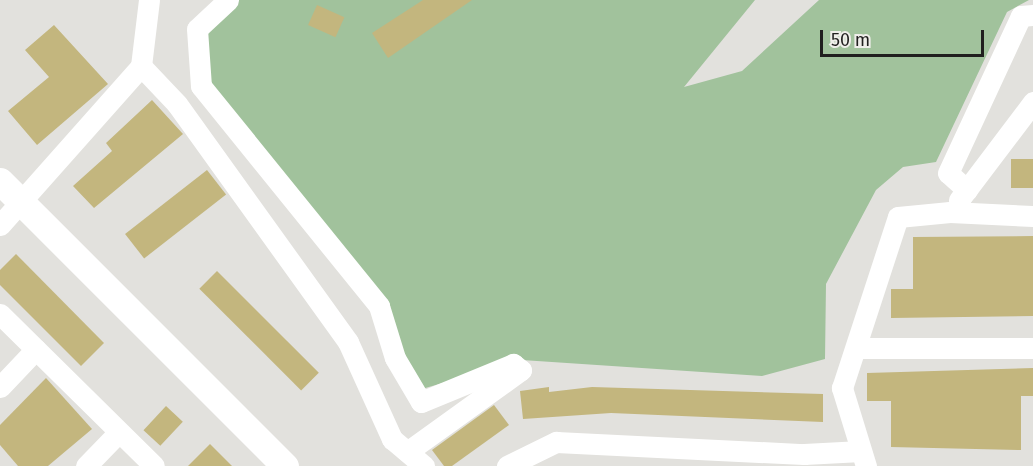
<!DOCTYPE html>
<style>
body{margin:0}
#map{position:relative;width:1033px;height:466px;overflow:hidden;background:#e2e1dd;font-family:"Fira Sans",sans-serif}
div>[style]{position:absolute}
.green>*{inset:0;background:#a1c29c}
.building>*{inset:0;background:#c3b67e;transform-origin:0 0}
.minor>*{height:21px;margin:-10.5px;padding:0 10.5px;transform-origin:10.5px;border-radius:10.5px;background:#fff}
.tertiary>*{height:27px;margin:-13.5px;padding:0 13.5px;transform-origin:13.5px;border-radius:13.5px;background:#fff}
span{translate:-50% -50%;white-space:nowrap;text-align:center;line-height:1.15;-webkit-text-stroke:6px #efeeea;paint-order:stroke}
.scale{position:absolute;left:820px;top:30px;width:164px;height:27px;box-sizing:border-box;border:3px solid #201f1e;border-top:0;padding-left:8px;font-size:18px;line-height:21px;white-space:nowrap;color:#201f1e;-webkit-text-stroke:4px #efeeea;paint-order:stroke}
</style>
<div id="map">
<div class="green">
<i style="clip-path:polygon(229px 0,755px 0,684px 87px,742px 71px,819px 0,1029px 0,1007px 12px,936px 162px,903px 167px,876px 190px,826px 284px,825px 359px,762px 376px,522px 360px,415px 391px,375px 308px,202px 88px,207px 15px)"></i>
</div>
<div class="building">
<i style="clip-path:polygon(423px 0,472px 0,388px 58px,372px 33px)"></i>
<i style="left:317px;top:5px;width:30px;height:22px;rotate:24deg"></i>
<i style="clip-path:polygon(54px 25px,108px 84px,37px 145px,8px 111px,49px 77px,25px 50px)"></i>
<i style="clip-path:polygon(152px 100px,183px 134px,94px 208px,73px 186px,112px 151px,106px 143px)"></i>
<i style="left:1033px;top:159px;width:29px;height:22px;rotate:90deg"></i>
<i style="left:207px;top:170px;width:31px;height:104px;rotate:52deg"></i>
<i style="clip-path:polygon(1033px 236px,1033px 316px,891px 318px,891px 289px,913px 289px,913px 237px)"></i>
<i style="clip-path:polygon(16px 254px,104px 343px,81px 366px,0 285px,0 270px)"></i>
<i style="left:217px;top:271px;width:144px;height:25px;rotate:45deg"></i>
<i style="clip-path:polygon(1033px 368px,1033px 396px,1021px 396px,1021px 450px,891px 447px,891px 401px,867px 401px,867px 373px)"></i>
<i style="clip-path:polygon(46px 378px,92px 429px,48px 466px,18px 466px,0 445px,0 425px)"></i>
<i style="clip-path:polygon(549px 387px,549px 392px,592px 387px,823px 394px,823px 422px,611px 413px,523px 419px,520px 391px)"></i>
<i style="clip-path:polygon(494px 405px,509px 425px,452px 466px,444px 466px,432px 450px)"></i>
<i style="left:166px;top:406px;width:23px;height:33px;rotate:43deg"></i>
<i style="clip-path:polygon(210px 444px,232px 466px,188px 466px)"></i>
</div>
<div class="minor">
<i style="left:228px;top:0;width:42px;rotate:136.9deg"></i>
<i style="left:197px;top:29px;width:57px;rotate:86deg"></i>
<i style="left:201px;top:86px;width:283px;rotate:51deg"></i>
<i style="left:379px;top:306px;width:54px;rotate:72.9deg"></i>
<i style="left:395px;top:358px;width:51px;rotate:59.4deg"></i>
<i style="left:421px;top:402px;width:100px;rotate:-22.4deg"></i>
<i style="left:513px;top:364px;width:10px;rotate:37deg"></i>
<i style="left:521px;top:370px;width:140px;rotate:144.3deg"></i>
<i style="left:141px;top:66px;width:52px;rotate:46.5deg"></i>
<i style="left:177px;top:104px;width:293px;rotate:54.3deg"></i>
<i style="left:348px;top:342px;width:107px;rotate:65.6deg"></i>
<i style="left:392px;top:439px;width:42px;rotate:40.2deg"></i>
<i style="left:967px;top:190px;width:25px;rotate:-138deg"></i>
<i style="left:948px;top:173px;width:173px;rotate:-65.1deg"></i>
<i style="left:1021px;top:16px;width:12px;rotate:-5deg"></i>
<i style="left:959px;top:200px;width:123px;rotate:-52.9deg"></i>
<i style="left:0;top:225px;width:213px;rotate:-48.4deg"></i>
<i style="left:141px;top:66px;width:66px;rotate:-83.1deg"></i>
<i style="left:0;top:314px;width:216px;rotate:44.6deg"></i>
<i style="left:856px;top:348px;width:177px"></i>
<i style="left:0;top:387px;width:52px;rotate:-46.5deg"></i>
<i style="left:86px;top:466px;width:47px;rotate:-45.9deg"></i>
<i style="left:507px;top:466px;width:55px;rotate:-26.1deg"></i>
<i style="left:556px;top:442px;width:248px;rotate:2.8deg"></i>
<i style="left:804px;top:454px;width:57px;rotate:-3deg"></i>
<i style="left:866px;top:466px;width:82px;rotate:-107.1deg"></i>
<i style="left:842px;top:388px;width:180px;rotate:-71.9deg"></i>
<i style="left:898px;top:217px;width:52px;rotate:-5.5deg"></i>
<i style="left:950px;top:212px;width:83px;rotate:2.8deg"></i>
</div>
<div class="tertiary">
<i style="left:0;top:181px;width:403px;rotate:45deg"></i>
</div>
<div class="scale">50 m</div>
</div>
